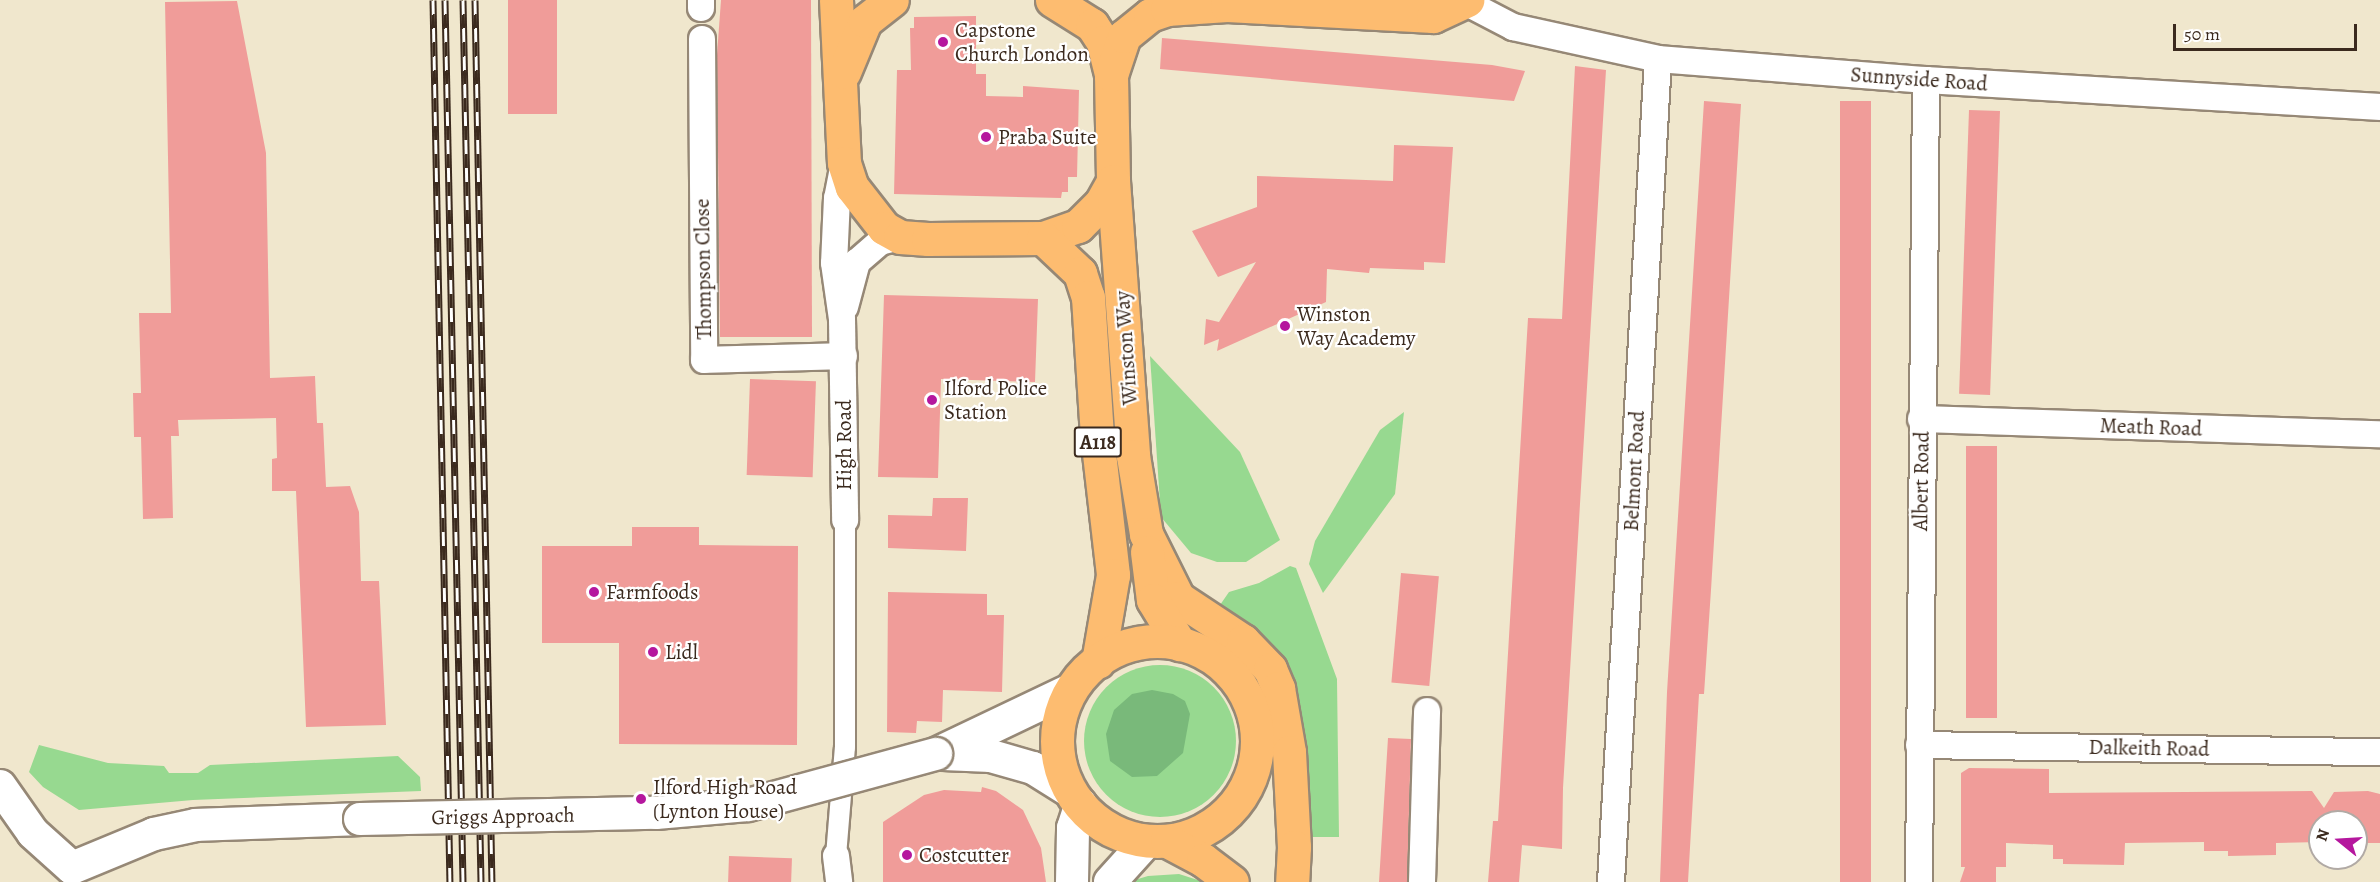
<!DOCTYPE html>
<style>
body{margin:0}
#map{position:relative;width:2380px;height:882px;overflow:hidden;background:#f0e7cd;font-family:Alegreya,serif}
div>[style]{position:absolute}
.green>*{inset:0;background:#97d990}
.round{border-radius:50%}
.forest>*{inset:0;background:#79b97a}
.building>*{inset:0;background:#f09c99;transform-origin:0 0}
.roads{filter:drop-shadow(2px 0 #968876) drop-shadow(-2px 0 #968876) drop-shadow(0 2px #968876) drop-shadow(0 -2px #968876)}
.pedestrian>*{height:20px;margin:-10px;padding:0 10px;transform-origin:10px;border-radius:10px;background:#fff}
.minor>*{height:26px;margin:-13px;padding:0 13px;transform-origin:13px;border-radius:13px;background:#fff}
.tertiary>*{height:32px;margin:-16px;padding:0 16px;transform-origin:16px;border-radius:16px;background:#fff}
.primary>*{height:33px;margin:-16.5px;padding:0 16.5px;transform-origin:16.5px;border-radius:16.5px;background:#fdbc70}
.primary>.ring{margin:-16.5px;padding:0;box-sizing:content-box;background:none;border:33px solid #fdbc70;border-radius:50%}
.rail>*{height:7px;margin-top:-3.5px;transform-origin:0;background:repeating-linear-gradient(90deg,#fff 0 14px,#3b2a1e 0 28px);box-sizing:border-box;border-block:2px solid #3b2a1e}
.bridges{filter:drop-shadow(2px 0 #968876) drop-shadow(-2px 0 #968876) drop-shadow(0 2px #968876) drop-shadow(0 -2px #968876)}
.tertiary-bridge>*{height:32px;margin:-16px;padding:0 16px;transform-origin:16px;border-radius:16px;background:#fff}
.dots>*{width:16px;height:16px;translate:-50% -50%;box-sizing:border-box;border:3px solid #fff;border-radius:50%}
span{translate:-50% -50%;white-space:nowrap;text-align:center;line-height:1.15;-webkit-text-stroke:4.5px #fff;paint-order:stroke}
.shield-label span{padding:2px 4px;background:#fff;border:2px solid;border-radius:4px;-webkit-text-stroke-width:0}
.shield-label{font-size:20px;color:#3b2a1e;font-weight:700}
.poi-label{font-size:21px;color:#3b2a1e}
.left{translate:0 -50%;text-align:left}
.street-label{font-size:21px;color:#3b2a1e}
.north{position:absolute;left:2308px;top:810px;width:60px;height:60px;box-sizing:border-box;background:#fff;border:2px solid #b1aaa5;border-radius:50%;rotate:288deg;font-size:16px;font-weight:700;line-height:24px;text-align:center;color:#3b2a1e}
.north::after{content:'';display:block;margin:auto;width:21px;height:27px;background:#b5179e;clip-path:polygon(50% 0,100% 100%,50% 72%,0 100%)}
.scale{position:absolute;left:2173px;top:24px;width:184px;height:27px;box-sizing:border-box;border:3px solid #3b2a1e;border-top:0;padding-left:8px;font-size:18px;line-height:21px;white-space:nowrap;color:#3b2a1e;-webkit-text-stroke:4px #fff;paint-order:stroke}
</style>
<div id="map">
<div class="green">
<i style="clip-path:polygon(1150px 356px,1240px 452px,1280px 540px,1246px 562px,1217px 562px,1191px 553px,1161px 517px)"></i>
<i style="clip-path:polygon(1404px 412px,1395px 494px,1323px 593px,1309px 564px,1315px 541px,1380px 430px)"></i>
<i style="clip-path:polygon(1290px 566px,1296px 568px,1337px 679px,1339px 837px,1305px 837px,1251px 639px,1220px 605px,1229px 592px,1259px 583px)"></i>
<i class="round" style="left:1084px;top:665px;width:152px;height:152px"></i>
<i style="clip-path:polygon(39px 745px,108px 763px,164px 766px,169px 773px,198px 773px,210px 765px,398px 756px,420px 777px,421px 791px,193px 800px,79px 810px,43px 787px,29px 772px)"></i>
<i style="clip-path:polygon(1179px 874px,1204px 882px,1128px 882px,1148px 876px)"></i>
</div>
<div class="forest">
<i style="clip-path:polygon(1152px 690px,1173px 694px,1185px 701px,1190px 714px,1183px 753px,1157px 776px,1132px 777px,1110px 761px,1106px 734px,1114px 710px,1132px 694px)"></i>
</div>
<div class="building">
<i style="left:508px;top:0;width:49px;height:114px"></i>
<i style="clip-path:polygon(721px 0,811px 0,812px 337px,720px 337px,717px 55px)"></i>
<i style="clip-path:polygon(237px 1px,266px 153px,270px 378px,315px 376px,317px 423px,323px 423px,326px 487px,350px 486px,359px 512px,361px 581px,379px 581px,386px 725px,306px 727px,296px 491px,272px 491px,272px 459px,277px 458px,276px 418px,178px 420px,179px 436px,171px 436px,173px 518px,143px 519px,141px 437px,134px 437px,133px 393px,141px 393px,139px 313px,171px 313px,165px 2px)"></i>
<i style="clip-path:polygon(976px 16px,976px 74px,986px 74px,986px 96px,1023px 97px,1023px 86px,1079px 90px,1077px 177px,1068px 177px,1068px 192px,1062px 192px,1061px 198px,894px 194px,897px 70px,911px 70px,910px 28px,914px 28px,914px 17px)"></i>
<i style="clip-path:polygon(1162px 38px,1492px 65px,1525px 71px,1514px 101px,1160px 69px)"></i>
<i style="clip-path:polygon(1575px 66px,1606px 70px,1563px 788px,1562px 849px,1522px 845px,1519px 882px,1488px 882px,1493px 821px,1498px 821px,1528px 318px,1562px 319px)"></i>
<i style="clip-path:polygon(1704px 101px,1741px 104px,1711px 590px,1704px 694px,1699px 694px,1688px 882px,1660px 882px,1667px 692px)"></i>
<i style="left:1840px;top:101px;width:31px;height:781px"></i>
<i style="left:1969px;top:110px;width:31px;height:284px;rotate:2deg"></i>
<i style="clip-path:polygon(1394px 145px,1453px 147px,1445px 263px,1424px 262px,1424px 270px,1370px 268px,1369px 273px,1327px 269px,1326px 302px,1217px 351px,1219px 339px,1204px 345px,1206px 319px,1219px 322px,1256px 262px,1218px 277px,1192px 231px,1257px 207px,1257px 176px,1393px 181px)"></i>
<i style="clip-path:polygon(884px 295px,1038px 299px,1035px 382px,941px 379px,938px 478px,878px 477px)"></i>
<i style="left:750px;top:379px;width:66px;height:96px;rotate:2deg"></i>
<i style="left:1966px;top:446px;width:31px;height:272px"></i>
<i style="clip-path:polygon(933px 498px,968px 498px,966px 551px,888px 548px,888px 515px,932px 516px)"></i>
<i style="clip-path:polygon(632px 527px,699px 527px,699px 545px,798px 546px,797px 745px,619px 744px,619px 643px,542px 643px,542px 546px,632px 546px)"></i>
<i style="left:1401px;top:573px;width:38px;height:110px;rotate:5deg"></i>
<i style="clip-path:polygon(888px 592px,987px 594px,987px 615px,1004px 615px,1002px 692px,943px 690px,942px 722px,917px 721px,916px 733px,887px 732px)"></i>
<i style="clip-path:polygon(1388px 738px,1411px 739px,1407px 882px,1379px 882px)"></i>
<i style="clip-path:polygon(1969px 768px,2049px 769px,2049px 793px,2312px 791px,2324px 808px,2334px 792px,2368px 791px,2380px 794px,2380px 843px,2356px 843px,2356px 822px,2320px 822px,2320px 842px,2276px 843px,2276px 855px,2228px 856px,2228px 851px,2204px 851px,2204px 842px,2125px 843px,2124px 865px,2063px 864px,2063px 859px,2053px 859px,2053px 845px,2006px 843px,2006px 867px,1996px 867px,1996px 882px,1960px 882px,1965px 867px,1961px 867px,1961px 773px)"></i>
<i style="clip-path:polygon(982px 787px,996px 791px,1023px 810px,1041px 848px,1046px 882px,883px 882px,883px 822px,924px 795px,944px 790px,981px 792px)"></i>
<i style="left:729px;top:856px;width:63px;height:26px;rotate:2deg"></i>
</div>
<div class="roads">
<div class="pedestrian">
<i style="left:836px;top:856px;width:109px;rotate:-85.3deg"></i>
<i style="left:845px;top:747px;width:227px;rotate:-90deg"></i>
</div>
<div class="minor">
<i style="left:701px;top:0;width:8px;rotate:90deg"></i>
<i style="left:1467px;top:3px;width:52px;rotate:27.6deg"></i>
<i style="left:1513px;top:27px;width:148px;rotate:12.4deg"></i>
<i style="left:1658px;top:59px;width:269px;rotate:4.5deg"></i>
<i style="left:1926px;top:80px;width:455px;rotate:3.4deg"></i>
<i style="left:702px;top:39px;width:321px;rotate:89.6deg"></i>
<i style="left:704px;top:360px;width:140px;rotate:-1.6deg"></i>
<i style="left:844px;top:163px;width:36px;rotate:101deg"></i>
<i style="left:837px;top:198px;width:65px;rotate:92.6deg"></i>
<i style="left:834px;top:263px;width:57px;rotate:81.9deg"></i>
<i style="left:842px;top:319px;width:201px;rotate:89.1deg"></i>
<i style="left:845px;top:307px;width:47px;rotate:-75.1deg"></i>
<i style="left:857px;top:262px;width:30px;rotate:-41deg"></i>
<i style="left:880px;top:242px;width:21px;rotate:-14deg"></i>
<i style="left:1921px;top:419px;width:459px;rotate:1.9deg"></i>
<i style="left:1919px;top:745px;width:461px;rotate:0.9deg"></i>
<i style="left:836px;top:856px;width:26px;rotate:83deg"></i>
<i style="left:1422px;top:882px;width:171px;rotate:-88.3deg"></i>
<i style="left:1611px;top:882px;width:824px;rotate:-86.73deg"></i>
<i style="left:1919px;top:882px;width:802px;rotate:-89.5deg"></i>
</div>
<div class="tertiary">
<i style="left:936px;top:754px;width:146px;rotate:-25.5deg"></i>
<i style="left:943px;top:754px;width:48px;rotate:2.4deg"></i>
<i style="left:991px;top:756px;width:44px;rotate:15.9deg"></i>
<i style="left:1033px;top:768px;width:40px;rotate:32deg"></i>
<i style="left:0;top:786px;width:57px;rotate:54.9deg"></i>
<i style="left:33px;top:833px;width:52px;rotate:41.9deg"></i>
<i style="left:72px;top:868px;width:89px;rotate:-22.5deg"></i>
<i style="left:154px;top:834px;width:43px;rotate:-12.1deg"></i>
<i style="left:196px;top:825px;width:164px;rotate:-2.1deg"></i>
<i style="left:1072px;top:882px;width:54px;rotate:-88.9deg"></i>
<i style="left:1073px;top:828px;width:25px;rotate:-72deg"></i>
<i style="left:1110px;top:882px;width:55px;rotate:-47.9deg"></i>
</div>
<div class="primary">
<i style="left:836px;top:0;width:163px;rotate:87.2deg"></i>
<i style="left:844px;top:163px;width:25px;rotate:72deg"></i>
<i style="left:852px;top:187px;width:52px;rotate:52deg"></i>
<i style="left:884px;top:228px;width:18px;rotate:29deg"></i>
<i style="left:900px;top:237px;width:28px;rotate:4deg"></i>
<i style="left:928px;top:239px;width:115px;rotate:-0.5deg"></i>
<i style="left:1043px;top:238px;width:37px;rotate:-19deg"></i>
<i style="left:1078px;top:226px;width:33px;rotate:-45deg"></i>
<i style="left:1101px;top:203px;width:25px;rotate:-61deg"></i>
<i style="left:1052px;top:0;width:47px;rotate:32deg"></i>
<i style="left:1092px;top:25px;width:20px;rotate:57deg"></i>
<i style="left:1103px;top:42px;width:34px;rotate:76deg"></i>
<i style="left:1111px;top:75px;width:106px;rotate:88.9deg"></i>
<i style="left:1113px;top:181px;width:276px;rotate:85.8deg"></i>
<i style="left:1133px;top:456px;width:79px;rotate:80.5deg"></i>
<i style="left:1146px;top:534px;width:72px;rotate:63.4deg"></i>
<i style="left:1178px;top:598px;width:78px;rotate:33.5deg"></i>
<i style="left:1243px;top:641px;width:39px;rotate:46deg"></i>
<i style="left:1270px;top:669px;width:21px;rotate:67deg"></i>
<i style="left:1278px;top:688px;width:65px;rotate:80.2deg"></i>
<i style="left:1289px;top:752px;width:95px;rotate:87deg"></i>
<i style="left:1294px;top:847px;width:35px;rotate:93deg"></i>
<i style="left:844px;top:72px;width:55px;rotate:-67.6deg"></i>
<i style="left:865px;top:21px;width:34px;rotate:-38deg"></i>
<i style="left:1111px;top:75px;width:41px;rotate:-71.6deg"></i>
<i style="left:1124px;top:36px;width:33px;rotate:-39deg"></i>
<i style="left:1150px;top:15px;width:18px;rotate:-19deg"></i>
<i style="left:1167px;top:9px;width:60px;rotate:-3.8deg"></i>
<i style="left:1227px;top:5px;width:206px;rotate:3.1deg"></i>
<i style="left:1433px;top:16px;width:38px;rotate:-25deg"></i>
<i style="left:1043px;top:238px;width:51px;rotate:43.4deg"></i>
<i style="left:1080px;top:273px;width:25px;rotate:72deg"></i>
<i style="left:1088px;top:297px;width:139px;rotate:86.3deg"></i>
<i style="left:1097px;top:436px;width:140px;rotate:83.4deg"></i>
<i style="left:1113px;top:575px;width:88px;rotate:99.8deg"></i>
<i style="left:1147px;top:552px;width:48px;rotate:82.9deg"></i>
<i style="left:1153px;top:600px;width:52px;rotate:58.5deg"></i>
<i class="ring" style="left:1057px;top:641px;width:167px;height:167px"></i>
<i style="left:1167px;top:841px;width:41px;rotate:27.8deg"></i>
<i style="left:1203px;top:860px;width:36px;rotate:37deg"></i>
</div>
</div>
<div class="rail">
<i style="left:433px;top:0;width:882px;rotate:88.9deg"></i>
<i style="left:445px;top:0;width:882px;rotate:88.83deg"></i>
<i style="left:463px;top:0;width:882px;rotate:88.83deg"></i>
<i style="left:475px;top:0;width:882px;rotate:88.9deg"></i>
</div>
<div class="bridges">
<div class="tertiary-bridge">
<i style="left:360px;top:819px;width:296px;rotate:-1.2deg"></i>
<i style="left:656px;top:813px;width:92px;rotate:-5deg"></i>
<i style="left:748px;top:805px;width:195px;rotate:-15.2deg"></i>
</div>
</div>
<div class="dots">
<i style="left:943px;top:42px;background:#b5179e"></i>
<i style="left:986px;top:137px;background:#b5179e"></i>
<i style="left:1285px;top:326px;background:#b5179e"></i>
<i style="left:932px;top:400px;background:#b5179e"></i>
<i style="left:594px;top:592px;background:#b5179e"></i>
<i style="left:653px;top:652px;background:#b5179e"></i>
<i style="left:641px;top:799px;background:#b5179e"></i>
<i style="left:907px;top:855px;background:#b5179e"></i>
</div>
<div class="shield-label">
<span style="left:1098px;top:442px">A118</span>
</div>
<div class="poi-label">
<span class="left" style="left:955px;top:42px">Capstone<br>Church London</span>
<span class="left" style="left:998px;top:137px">Praba Suite</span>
<span class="left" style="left:1297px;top:326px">Winston<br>Way Academy</span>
<span class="left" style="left:944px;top:400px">Ilford Police<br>Station</span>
<span class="left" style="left:606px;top:592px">Farmfoods</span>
<span class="left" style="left:665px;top:652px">Lidl</span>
<span class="left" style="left:653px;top:799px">Ilford High Road<br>(Lynton House)</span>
<span class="left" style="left:919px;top:855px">Costcutter</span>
</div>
<div class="street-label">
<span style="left:1919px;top:79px;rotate:4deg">Sunnyside Road</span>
<span style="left:703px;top:269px;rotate:-91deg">Thompson Close</span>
<span style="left:1126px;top:348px;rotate:-94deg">Winston Way</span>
<span style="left:2151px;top:427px;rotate:2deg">Meath Road</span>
<span style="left:844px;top:445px;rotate:-90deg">High Road</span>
<span style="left:1634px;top:471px;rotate:-87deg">Belmont Road</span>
<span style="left:1921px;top:481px;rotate:-89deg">Albert Road</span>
<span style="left:2149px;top:748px;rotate:1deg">Dalkeith Road</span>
<span style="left:503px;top:816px;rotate:-1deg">Griggs Approach</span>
</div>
<div class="north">N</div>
<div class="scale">50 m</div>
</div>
